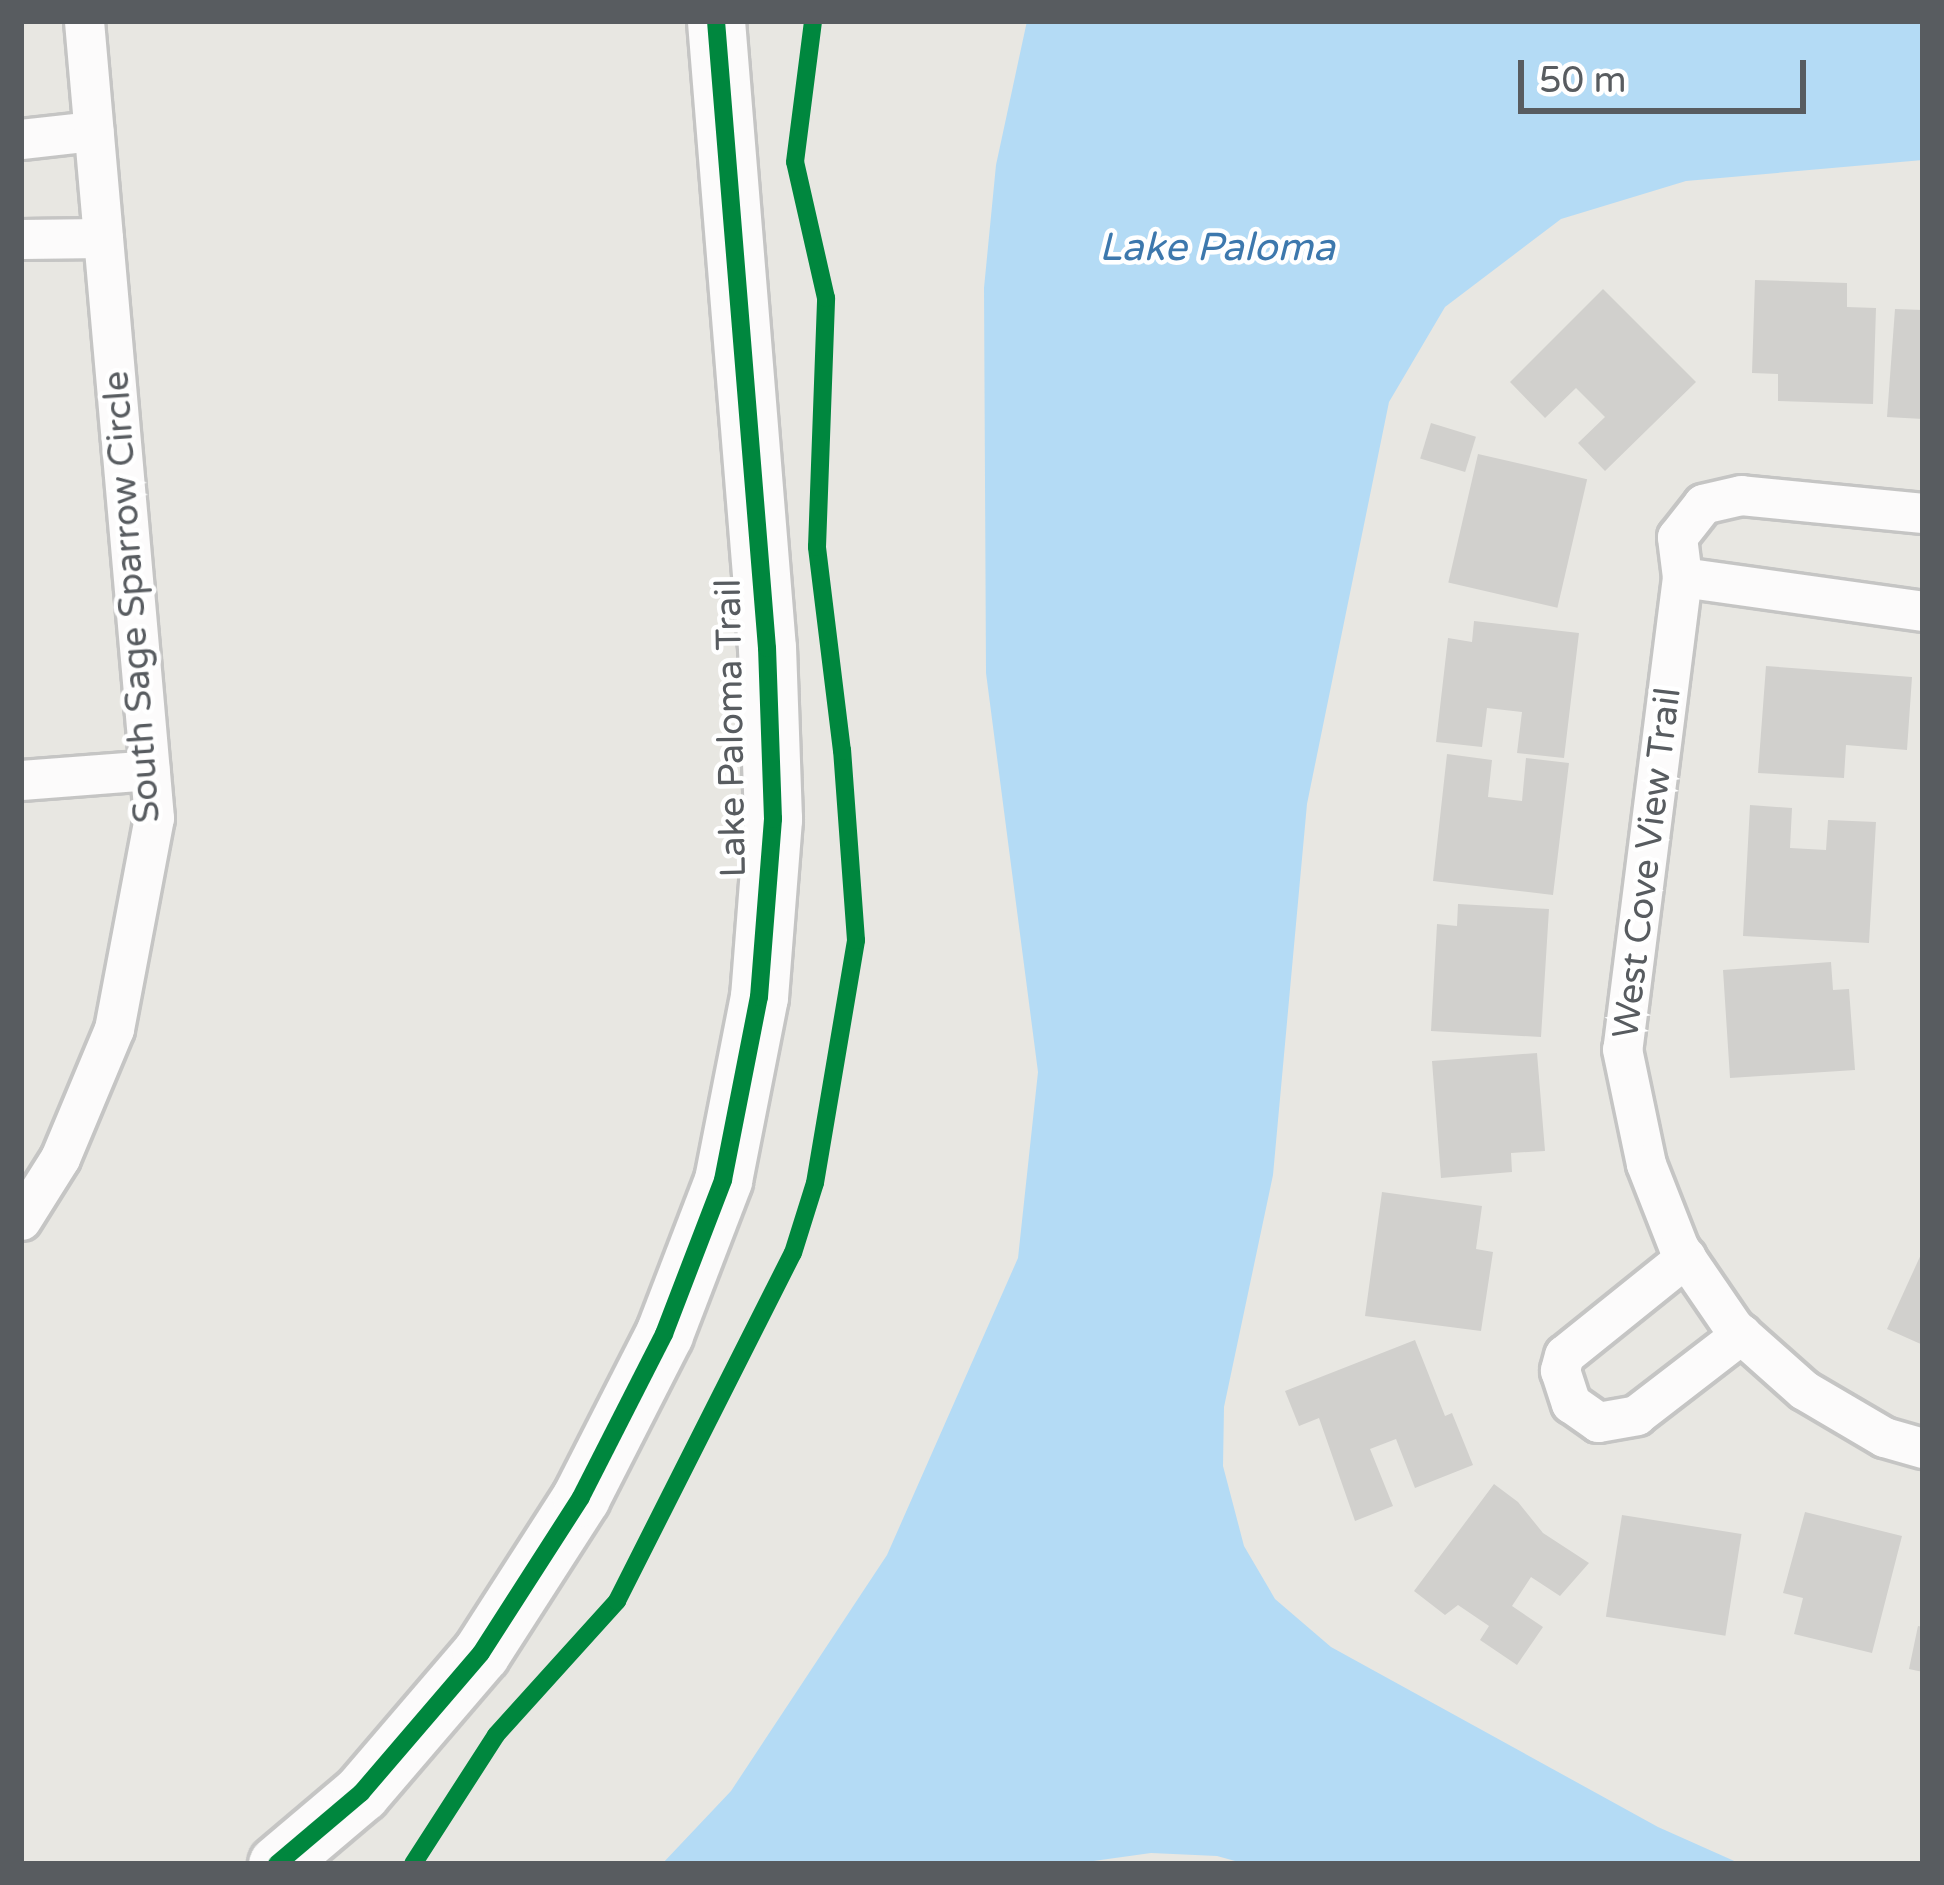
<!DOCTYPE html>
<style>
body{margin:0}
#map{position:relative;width:1944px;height:1885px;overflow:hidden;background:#e8e7e2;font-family:"Varela Round",sans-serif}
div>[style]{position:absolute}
.water>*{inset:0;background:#b4dbf5}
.building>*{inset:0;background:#d1d0cd;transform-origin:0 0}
.roads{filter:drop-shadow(3px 0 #c5c5c4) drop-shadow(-3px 0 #c5c5c4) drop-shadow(0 3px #c5c5c4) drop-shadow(0 -3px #c5c5c4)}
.street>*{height:39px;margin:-19.5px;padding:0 19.5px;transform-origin:19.5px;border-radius:19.5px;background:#fcfbfb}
.secondary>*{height:57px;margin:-28.5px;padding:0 28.5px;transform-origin:28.5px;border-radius:28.5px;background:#fcfbfb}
.cycleway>*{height:18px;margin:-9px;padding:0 9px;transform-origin:9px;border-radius:9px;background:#00873e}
span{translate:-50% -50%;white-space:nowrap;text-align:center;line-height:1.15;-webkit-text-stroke:9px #fff;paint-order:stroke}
.street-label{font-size:36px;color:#585c60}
.water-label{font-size:39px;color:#3d78ad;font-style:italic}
.frame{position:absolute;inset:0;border:24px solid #585c60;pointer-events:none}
.scale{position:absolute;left:1518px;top:60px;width:288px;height:54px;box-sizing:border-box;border:6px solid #585c60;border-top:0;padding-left:15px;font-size:36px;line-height:42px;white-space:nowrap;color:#585c60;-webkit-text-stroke:9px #fff;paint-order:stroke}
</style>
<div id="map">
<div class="water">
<i style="clip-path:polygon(1027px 21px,1923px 21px,1923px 160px,1686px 181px,1561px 219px,1445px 307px,1389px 402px,1307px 804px,1273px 1175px,1224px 1407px,1223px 1466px,1233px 1504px,1244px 1546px,1275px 1599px,1331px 1647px,1658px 1827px,1741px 1864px,1246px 1864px,1217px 1856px,1151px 1853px,1072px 1864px,662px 1864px,731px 1791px,887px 1555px,1018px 1258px,1038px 1072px,986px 673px,984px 288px,996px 165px)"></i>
</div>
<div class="building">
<i style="clip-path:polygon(1755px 280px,1847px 283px,1847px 307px,1876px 308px,1873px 404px,1778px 401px,1778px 374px,1752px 373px)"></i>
<i style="clip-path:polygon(1603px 289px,1696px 382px,1605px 471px,1578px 443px,1605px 417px,1576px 388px,1545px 418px,1510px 382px)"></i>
<i style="clip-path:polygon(1895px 309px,1923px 310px,1923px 419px,1887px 417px)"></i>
<i style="left:1431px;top:423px;width:47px;height:37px;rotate:17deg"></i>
<i style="left:1478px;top:454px;width:112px;height:132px;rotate:13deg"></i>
<i style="clip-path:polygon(1474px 621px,1579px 633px,1564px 758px,1517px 753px,1522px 712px,1487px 708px,1482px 747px,1436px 742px,1448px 638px,1472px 642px)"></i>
<i style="clip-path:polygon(1766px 666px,1912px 677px,1907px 750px,1846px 745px,1844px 778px,1758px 773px)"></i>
<i style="clip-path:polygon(1447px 754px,1492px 760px,1488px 797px,1522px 801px,1526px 758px,1569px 763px,1553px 895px,1433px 881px)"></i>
<i style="clip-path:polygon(1750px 805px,1792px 808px,1790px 848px,1826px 850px,1828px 820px,1876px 822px,1869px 943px,1743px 936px)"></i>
<i style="clip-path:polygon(1458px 904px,1549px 909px,1541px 1037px,1431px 1031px,1437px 924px,1457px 926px)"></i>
<i style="clip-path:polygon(1831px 962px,1833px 990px,1849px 989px,1855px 1070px,1730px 1078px,1723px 970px)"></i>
<i style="clip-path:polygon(1537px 1053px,1545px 1151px,1511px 1153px,1512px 1172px,1441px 1178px,1432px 1061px)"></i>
<i style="clip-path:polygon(1382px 1192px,1482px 1206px,1476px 1249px,1493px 1252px,1481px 1331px,1365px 1316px)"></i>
<i style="clip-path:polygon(1923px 1250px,1923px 1345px,1887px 1329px)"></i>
<i style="clip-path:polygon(1415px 1340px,1445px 1416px,1452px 1413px,1473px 1465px,1415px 1488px,1396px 1439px,1370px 1449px,1393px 1506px,1355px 1521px,1319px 1418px,1299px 1426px,1285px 1391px)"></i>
<i style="clip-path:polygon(1494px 1484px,1518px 1502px,1543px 1533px,1589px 1563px,1560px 1596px,1531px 1577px,1512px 1606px,1543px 1627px,1517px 1665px,1480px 1640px,1489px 1626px,1458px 1605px,1445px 1615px,1414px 1591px)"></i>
<i style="clip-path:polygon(1805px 1512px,1902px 1536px,1872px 1653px,1794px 1634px,1803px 1598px,1783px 1593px)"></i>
<i style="left:1622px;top:1515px;width:121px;height:103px;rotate:9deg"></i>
<i style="clip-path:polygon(1918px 1626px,1923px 1627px,1923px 1672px,1909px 1669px)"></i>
</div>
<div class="roads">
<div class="street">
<i style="left:21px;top:139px;width:73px;rotate:-6.3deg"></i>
<i style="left:21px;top:239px;width:82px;rotate:-0.7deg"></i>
<i style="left:1923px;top:513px;width:183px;rotate:-174.4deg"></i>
<i style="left:1741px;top:495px;width:39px;rotate:167deg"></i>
<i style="left:1703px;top:504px;width:42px;rotate:128.2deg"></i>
<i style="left:1677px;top:537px;width:40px;rotate:82.9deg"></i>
<i style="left:1682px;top:577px;width:243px;rotate:8deg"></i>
<i style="left:1682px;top:577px;width:476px;rotate:97.2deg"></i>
<i style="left:1622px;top:1049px;width:117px;rotate:78.2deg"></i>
<i style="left:1646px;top:1164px;width:90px;rotate:68.6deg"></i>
<i style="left:1679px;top:1248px;width:96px;rotate:55.6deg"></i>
<i style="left:1733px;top:1327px;width:95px;rotate:41.6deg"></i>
<i style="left:1804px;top:1390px;width:93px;rotate:30.4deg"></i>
<i style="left:1884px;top:1437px;width:41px;rotate:15.8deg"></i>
<i style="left:21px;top:780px;width:129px;rotate:-4.4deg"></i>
<i style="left:21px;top:1220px;width:73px;rotate:-57.8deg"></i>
<i style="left:60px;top:1158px;width:140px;rotate:-67.3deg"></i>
<i style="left:114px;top:1029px;width:215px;rotate:-79.3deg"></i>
<i style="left:154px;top:818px;width:800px;rotate:-95.02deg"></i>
<i style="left:1686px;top:1257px;width:156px;rotate:141.2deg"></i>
<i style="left:1564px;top:1355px;width:16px;rotate:105deg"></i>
<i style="left:1560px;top:1370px;width:35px;rotate:72deg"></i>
<i style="left:1571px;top:1403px;width:33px;rotate:35deg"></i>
<i style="left:1598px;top:1422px;width:39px;rotate:-10deg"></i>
<i style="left:1636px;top:1415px;width:133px;rotate:-37.6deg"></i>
</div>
<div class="secondary">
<i style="left:277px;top:1864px;width:110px;rotate:-40.2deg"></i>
<i style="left:361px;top:1793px;width:184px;rotate:-49.4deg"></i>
<i style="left:481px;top:1653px;width:185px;rotate:-57.3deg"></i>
<i style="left:581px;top:1497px;width:183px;rotate:-63deg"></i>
<i style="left:664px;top:1334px;width:165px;rotate:-69deg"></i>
<i style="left:723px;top:1180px;width:187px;rotate:-78.9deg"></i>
<i style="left:759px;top:997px;width:179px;rotate:-85.5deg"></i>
<i style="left:773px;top:819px;width:171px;rotate:-92deg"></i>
<i style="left:767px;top:648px;width:629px;rotate:-94.65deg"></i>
</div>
</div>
<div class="cycleway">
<i style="left:277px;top:1864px;width:110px;rotate:-40.2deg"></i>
<i style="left:361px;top:1793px;width:184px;rotate:-49.4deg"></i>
<i style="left:481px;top:1653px;width:185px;rotate:-57.3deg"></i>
<i style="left:581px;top:1497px;width:183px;rotate:-63deg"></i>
<i style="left:664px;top:1334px;width:165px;rotate:-69deg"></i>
<i style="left:723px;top:1180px;width:187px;rotate:-78.9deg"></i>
<i style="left:759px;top:997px;width:179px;rotate:-85.5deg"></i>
<i style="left:773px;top:819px;width:171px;rotate:-92deg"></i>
<i style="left:767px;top:648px;width:629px;rotate:-94.65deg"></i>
<i style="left:413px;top:1864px;width:153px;rotate:-57.2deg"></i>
<i style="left:496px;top:1735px;width:181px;rotate:-47.9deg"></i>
<i style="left:617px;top:1601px;width:390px;rotate:-63.2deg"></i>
<i style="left:793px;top:1253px;width:73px;rotate:-72.6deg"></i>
<i style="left:815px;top:1183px;width:246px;rotate:-80.4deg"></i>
<i style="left:856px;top:940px;width:190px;rotate:-94.2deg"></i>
<i style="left:842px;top:751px;width:206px;rotate:-97deg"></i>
<i style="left:817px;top:547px;width:249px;rotate:-87.9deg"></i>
<i style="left:826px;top:298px;width:139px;rotate:-102.8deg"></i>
<i style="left:795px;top:162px;width:142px;rotate:-82.7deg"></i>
</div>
<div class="street-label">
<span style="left:132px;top:597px;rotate:-94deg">South Sage Sparrow Circle</span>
<span style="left:731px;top:728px;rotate:-91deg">Lake Paloma Trail</span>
<span style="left:1647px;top:863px;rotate:-83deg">West Cove View Trail</span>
</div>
<div class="water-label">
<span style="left:1217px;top:248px">Lake Paloma</span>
</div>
<div class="frame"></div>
<div class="scale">50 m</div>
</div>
